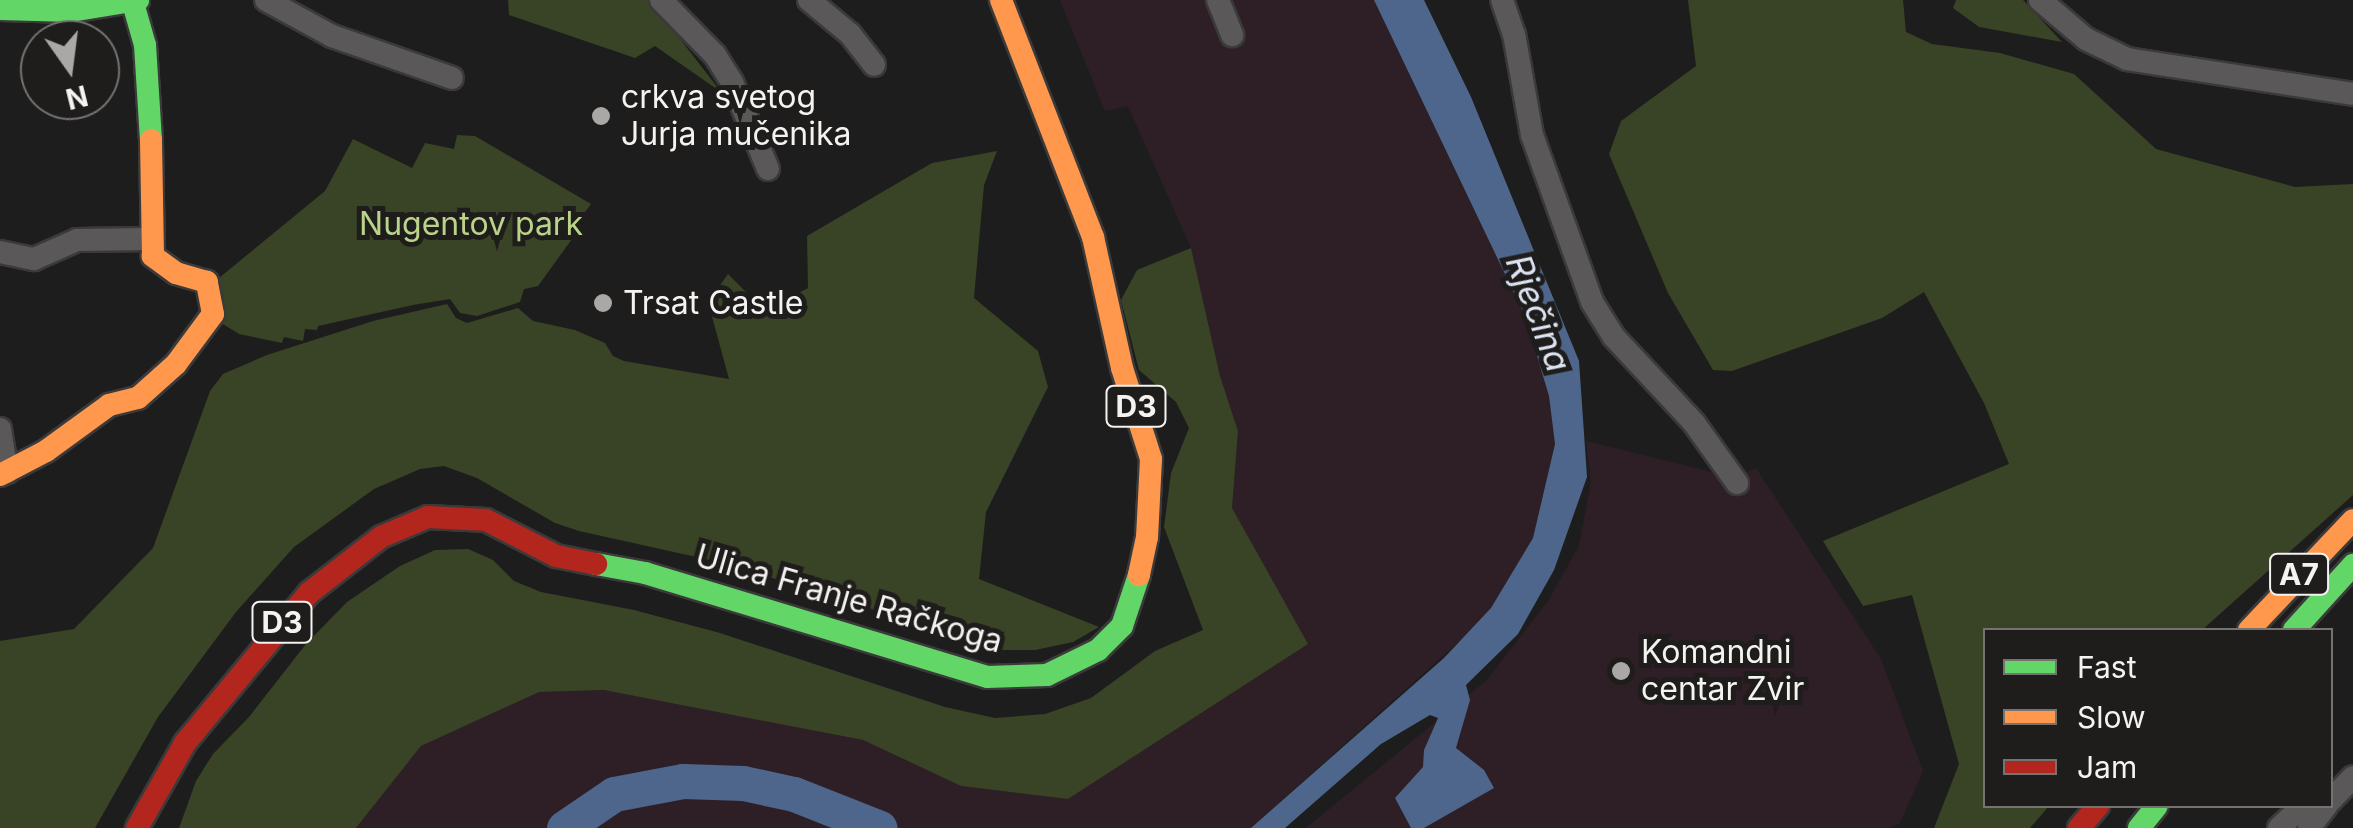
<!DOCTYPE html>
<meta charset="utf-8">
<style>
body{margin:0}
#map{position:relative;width:2353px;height:828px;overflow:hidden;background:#1e1d1d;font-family:Inter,sans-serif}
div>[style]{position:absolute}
.industrial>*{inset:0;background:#2e1f26}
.green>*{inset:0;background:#394325}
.water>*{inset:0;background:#4e668b}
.river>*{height:35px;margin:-17.5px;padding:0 17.5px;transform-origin:17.5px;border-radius:17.5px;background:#4e668b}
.roads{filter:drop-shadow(2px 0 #3b3a3a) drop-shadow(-2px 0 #3b3a3a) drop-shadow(0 2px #3b3a3a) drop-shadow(0 -2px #3b3a3a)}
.street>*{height:22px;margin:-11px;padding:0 11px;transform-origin:11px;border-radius:11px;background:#5a5858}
.fast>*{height:22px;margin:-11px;padding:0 11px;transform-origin:11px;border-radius:11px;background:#63d668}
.slow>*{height:22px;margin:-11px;padding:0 11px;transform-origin:11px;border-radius:11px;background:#ff974d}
.jam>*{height:22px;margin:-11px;padding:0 11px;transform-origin:11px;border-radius:11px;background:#b3261e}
.dots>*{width:28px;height:28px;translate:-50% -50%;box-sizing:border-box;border:5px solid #1f1d1c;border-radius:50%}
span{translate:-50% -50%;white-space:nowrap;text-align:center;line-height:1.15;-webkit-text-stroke:10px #1f1d1c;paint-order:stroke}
.shield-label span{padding:2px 8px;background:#1f1d1c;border:2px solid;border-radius:8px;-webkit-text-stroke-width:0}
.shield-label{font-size:30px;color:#f5f3f2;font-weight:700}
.poi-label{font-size:32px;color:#f5f3f2}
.left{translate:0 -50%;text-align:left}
.park-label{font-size:32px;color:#b9d389}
.street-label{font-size:32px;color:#f5f3f2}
.water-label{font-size:35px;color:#dce4f2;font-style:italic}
.legend{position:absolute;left:1983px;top:628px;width:350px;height:180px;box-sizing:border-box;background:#1f1d1c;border:2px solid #757372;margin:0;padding:12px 18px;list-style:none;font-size:30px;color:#f5f3f2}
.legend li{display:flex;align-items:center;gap:20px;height:50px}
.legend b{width:50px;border:2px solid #757372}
.north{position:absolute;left:20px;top:20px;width:100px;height:100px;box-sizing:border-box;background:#1f1d1c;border:2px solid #757372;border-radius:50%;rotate:166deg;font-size:28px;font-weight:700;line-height:40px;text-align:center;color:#f5f3f2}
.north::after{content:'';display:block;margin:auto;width:35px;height:45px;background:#aaa8a7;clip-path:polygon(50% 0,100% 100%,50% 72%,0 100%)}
</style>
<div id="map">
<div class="industrial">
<i style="clip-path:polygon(1060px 0,1374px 0,1525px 316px,1549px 396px,1555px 444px,1533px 538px,1494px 610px,1251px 828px,356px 828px,421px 746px,539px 692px,604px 690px,734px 714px,863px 740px,961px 786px,1068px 799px,1307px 644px,1232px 508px,1238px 431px,1220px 376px,1191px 248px,1128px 106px,1105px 111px)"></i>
<i style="clip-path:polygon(1586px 441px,1736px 478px,1756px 468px,1881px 659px,1923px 771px,1900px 823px,1889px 828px,1306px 828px,1487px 680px,1548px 601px,1579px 546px,1591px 482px)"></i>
</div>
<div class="green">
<i style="clip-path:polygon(508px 0,650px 0,721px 92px,655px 46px,635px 58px,509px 15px)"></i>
<i style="clip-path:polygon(1688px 0,1903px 0,1906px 32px,1932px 44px,2000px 53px,2074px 74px,2156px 149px,2295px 187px,2353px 184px,2353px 495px,2202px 630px,1986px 630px,1986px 806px,2049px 806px,2030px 828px,1934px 828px,1959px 764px,1912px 595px,1863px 606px,1823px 541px,2009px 464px,1984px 403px,1924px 292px,1882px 318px,1732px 371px,1713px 370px,1668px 293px,1609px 154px,1621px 121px,1696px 66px)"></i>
<i style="clip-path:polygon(1956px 0,2023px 0,2062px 42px,1979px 27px,1953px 8px)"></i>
<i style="clip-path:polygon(457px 135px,475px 136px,591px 204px,576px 224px,580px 228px,538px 286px,524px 289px,520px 302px,477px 316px,460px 313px,450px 299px,413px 305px,318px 326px,317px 330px,305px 329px,303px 341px,284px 337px,282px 343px,239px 334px,218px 321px,219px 278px,325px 191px,353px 139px,412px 168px,425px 143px,454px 149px)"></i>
<i style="clip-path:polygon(997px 151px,984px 185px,974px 298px,1038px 351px,1048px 387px,986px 512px,979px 579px,1099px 627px,1073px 642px,1035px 650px,1002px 650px,728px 564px,579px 531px,555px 523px,477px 478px,444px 466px,420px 469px,374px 489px,294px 547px,236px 612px,158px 717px,95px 828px,0 828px,0 641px,74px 629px,153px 548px,210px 391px,223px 374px,267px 355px,373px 321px,447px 304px,456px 318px,467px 323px,518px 308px,533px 321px,575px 330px,605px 343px,613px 356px,624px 361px,729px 379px,708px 302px,728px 274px,765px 311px,808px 288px,807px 236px,932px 163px)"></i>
<i style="clip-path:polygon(1191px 248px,1220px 376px,1238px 431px,1232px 508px,1308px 644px,1068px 799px,961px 786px,863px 740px,604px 690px,539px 692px,421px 746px,356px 828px,179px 828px,196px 781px,213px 754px,249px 717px,306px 644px,347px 602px,400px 566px,435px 550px,468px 549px,493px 560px,514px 581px,541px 592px,634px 610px,720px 633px,945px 707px,995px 718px,1045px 714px,1091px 698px,1155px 651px,1203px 630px,1164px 527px,1171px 473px,1189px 428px,1176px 402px,1139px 370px,1121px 300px,1137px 270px)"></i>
</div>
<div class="water">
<i style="clip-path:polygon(1374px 0,1424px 0,1471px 97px,1579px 361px,1587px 477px,1554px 570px,1518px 634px,1466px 685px,1470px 700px,1456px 748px,1484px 770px,1494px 788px,1424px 828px,1411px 828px,1395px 798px,1423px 767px,1424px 750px,1438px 718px,1430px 715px,1381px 744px,1285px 828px,1251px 828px,1444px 658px,1491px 608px,1533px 538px,1555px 444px,1549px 396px,1525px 316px)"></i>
</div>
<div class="river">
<i style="left:564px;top:828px;width:60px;rotate:-34.2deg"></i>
<i style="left:614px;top:794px;width:70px;rotate:-10.7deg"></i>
<i style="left:683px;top:781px;width:60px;rotate:1.9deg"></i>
<i style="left:743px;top:783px;width:52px;rotate:12.2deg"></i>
<i style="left:794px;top:794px;width:92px;rotate:21.6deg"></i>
</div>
<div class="roads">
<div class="street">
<i style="left:266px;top:0;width:75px;rotate:28.6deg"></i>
<i style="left:332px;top:36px;width:127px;rotate:19.3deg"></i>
<i style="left:661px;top:0;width:77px;rotate:45.5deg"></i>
<i style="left:715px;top:55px;width:32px;rotate:58deg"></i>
<i style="left:732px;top:82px;width:94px;rotate:67.5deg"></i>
<i style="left:809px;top:0;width:53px;rotate:39.7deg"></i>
<i style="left:850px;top:34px;width:39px;rotate:52deg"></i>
<i style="left:1218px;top:0;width:38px;rotate:68deg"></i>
<i style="left:1502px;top:0;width:36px;rotate:71deg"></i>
<i style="left:1514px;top:34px;width:103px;rotate:79.9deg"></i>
<i style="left:1532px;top:135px;width:177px;rotate:70.2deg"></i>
<i style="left:1592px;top:302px;width:40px;rotate:58deg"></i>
<i style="left:1613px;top:336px;width:119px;rotate:47deg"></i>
<i style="left:1694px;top:423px;width:74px;rotate:54.4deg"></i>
<i style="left:2040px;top:0;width:60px;rotate:40.3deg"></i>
<i style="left:2086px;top:39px;width:46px;rotate:26deg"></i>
<i style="left:2127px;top:59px;width:229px;rotate:8.8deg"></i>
<i style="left:0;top:252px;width:35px;rotate:12deg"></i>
<i style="left:34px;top:259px;width:47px;rotate:-23.8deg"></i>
<i style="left:77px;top:240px;width:73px;rotate:-0.8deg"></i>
<i style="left:0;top:429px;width:44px;rotate:80.8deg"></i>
<i style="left:2330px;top:801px;width:33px;rotate:-46deg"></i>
<i style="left:2279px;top:828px;width:33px;rotate:-43deg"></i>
<i style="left:2309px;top:828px;width:28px;rotate:-52deg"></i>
</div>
<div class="fast">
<i style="left:133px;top:3px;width:44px;rotate:74.1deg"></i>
<i style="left:145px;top:45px;width:95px;rotate:86.4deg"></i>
<i style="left:0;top:9px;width:71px;rotate:1.6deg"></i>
<i style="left:71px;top:11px;width:68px;rotate:-9.3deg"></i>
<i style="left:596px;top:564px;width:50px;rotate:10.4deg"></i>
<i style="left:645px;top:573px;width:357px;rotate:16.9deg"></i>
<i style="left:987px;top:677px;width:60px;rotate:-1.9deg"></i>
<i style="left:1047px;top:675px;width:57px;rotate:-26.1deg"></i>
<i style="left:1098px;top:650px;width:34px;rotate:-45deg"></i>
<i style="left:1122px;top:626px;width:54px;rotate:-71.6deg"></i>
<i style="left:2294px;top:630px;width:88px;rotate:-47.8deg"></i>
<i style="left:2139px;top:828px;width:28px;rotate:-51deg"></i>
</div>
<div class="slow">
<i style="left:1001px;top:0;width:254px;rotate:68.8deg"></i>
<i style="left:1093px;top:237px;width:134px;rotate:77.5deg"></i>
<i style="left:1122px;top:368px;width:96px;rotate:72.3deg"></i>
<i style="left:1151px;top:459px;width:78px;rotate:92.9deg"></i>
<i style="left:1147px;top:537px;width:39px;rotate:102deg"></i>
<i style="left:0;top:475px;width:52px;rotate:-27.6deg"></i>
<i style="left:46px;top:451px;width:78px;rotate:-36.1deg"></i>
<i style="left:109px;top:405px;width:30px;rotate:-14deg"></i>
<i style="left:138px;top:398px;width:51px;rotate:-41.8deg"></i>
<i style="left:176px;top:364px;width:62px;rotate:-53.5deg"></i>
<i style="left:213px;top:314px;width:33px;rotate:-101deg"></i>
<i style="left:207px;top:282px;width:32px;rotate:-164deg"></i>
<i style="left:176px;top:273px;width:29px;rotate:-144deg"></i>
<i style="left:153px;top:256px;width:116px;rotate:-91deg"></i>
<i style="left:2249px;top:630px;width:151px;rotate:-46.6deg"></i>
</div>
<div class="jam">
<i style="left:137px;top:828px;width:98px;rotate:-60.5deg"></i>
<i style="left:185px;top:743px;width:195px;rotate:-50.4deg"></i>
<i style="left:309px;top:593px;width:91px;rotate:-37.9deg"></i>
<i style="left:381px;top:537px;width:51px;rotate:-23.1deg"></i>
<i style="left:428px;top:517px;width:58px;rotate:3deg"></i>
<i style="left:486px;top:520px;width:79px;rotate:27.2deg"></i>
<i style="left:556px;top:556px;width:41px;rotate:11.3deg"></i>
<i style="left:2079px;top:828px;width:29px;rotate:-49deg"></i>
</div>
</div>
<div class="dots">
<i style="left:601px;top:116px;background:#aaa8a7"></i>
<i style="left:603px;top:303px;background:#aaa8a7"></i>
<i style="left:1621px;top:671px;background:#aaa8a7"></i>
</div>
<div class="shield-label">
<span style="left:1136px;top:406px">D3</span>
<span style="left:2299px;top:574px">A7</span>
<span style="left:282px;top:622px">D3</span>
</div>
<div class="poi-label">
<span class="left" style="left:621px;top:116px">crkva svetog<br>Jurja mučenika</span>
<span class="left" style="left:623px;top:303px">Trsat Castle</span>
<span class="left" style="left:1641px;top:671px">Komandni<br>centar Zvir</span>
</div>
<div class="park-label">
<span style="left:471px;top:224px">Nugentov park</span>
</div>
<div class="street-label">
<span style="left:849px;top:599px;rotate:16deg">Ulica Franje Račkoga</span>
</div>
<div class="water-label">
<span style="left:1539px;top:313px;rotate:69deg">Rječina</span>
</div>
<ul class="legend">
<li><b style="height:12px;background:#63d668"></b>Fast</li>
<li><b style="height:12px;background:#ff974d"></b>Slow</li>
<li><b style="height:12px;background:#b3261e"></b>Jam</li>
</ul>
<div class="north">N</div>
</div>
